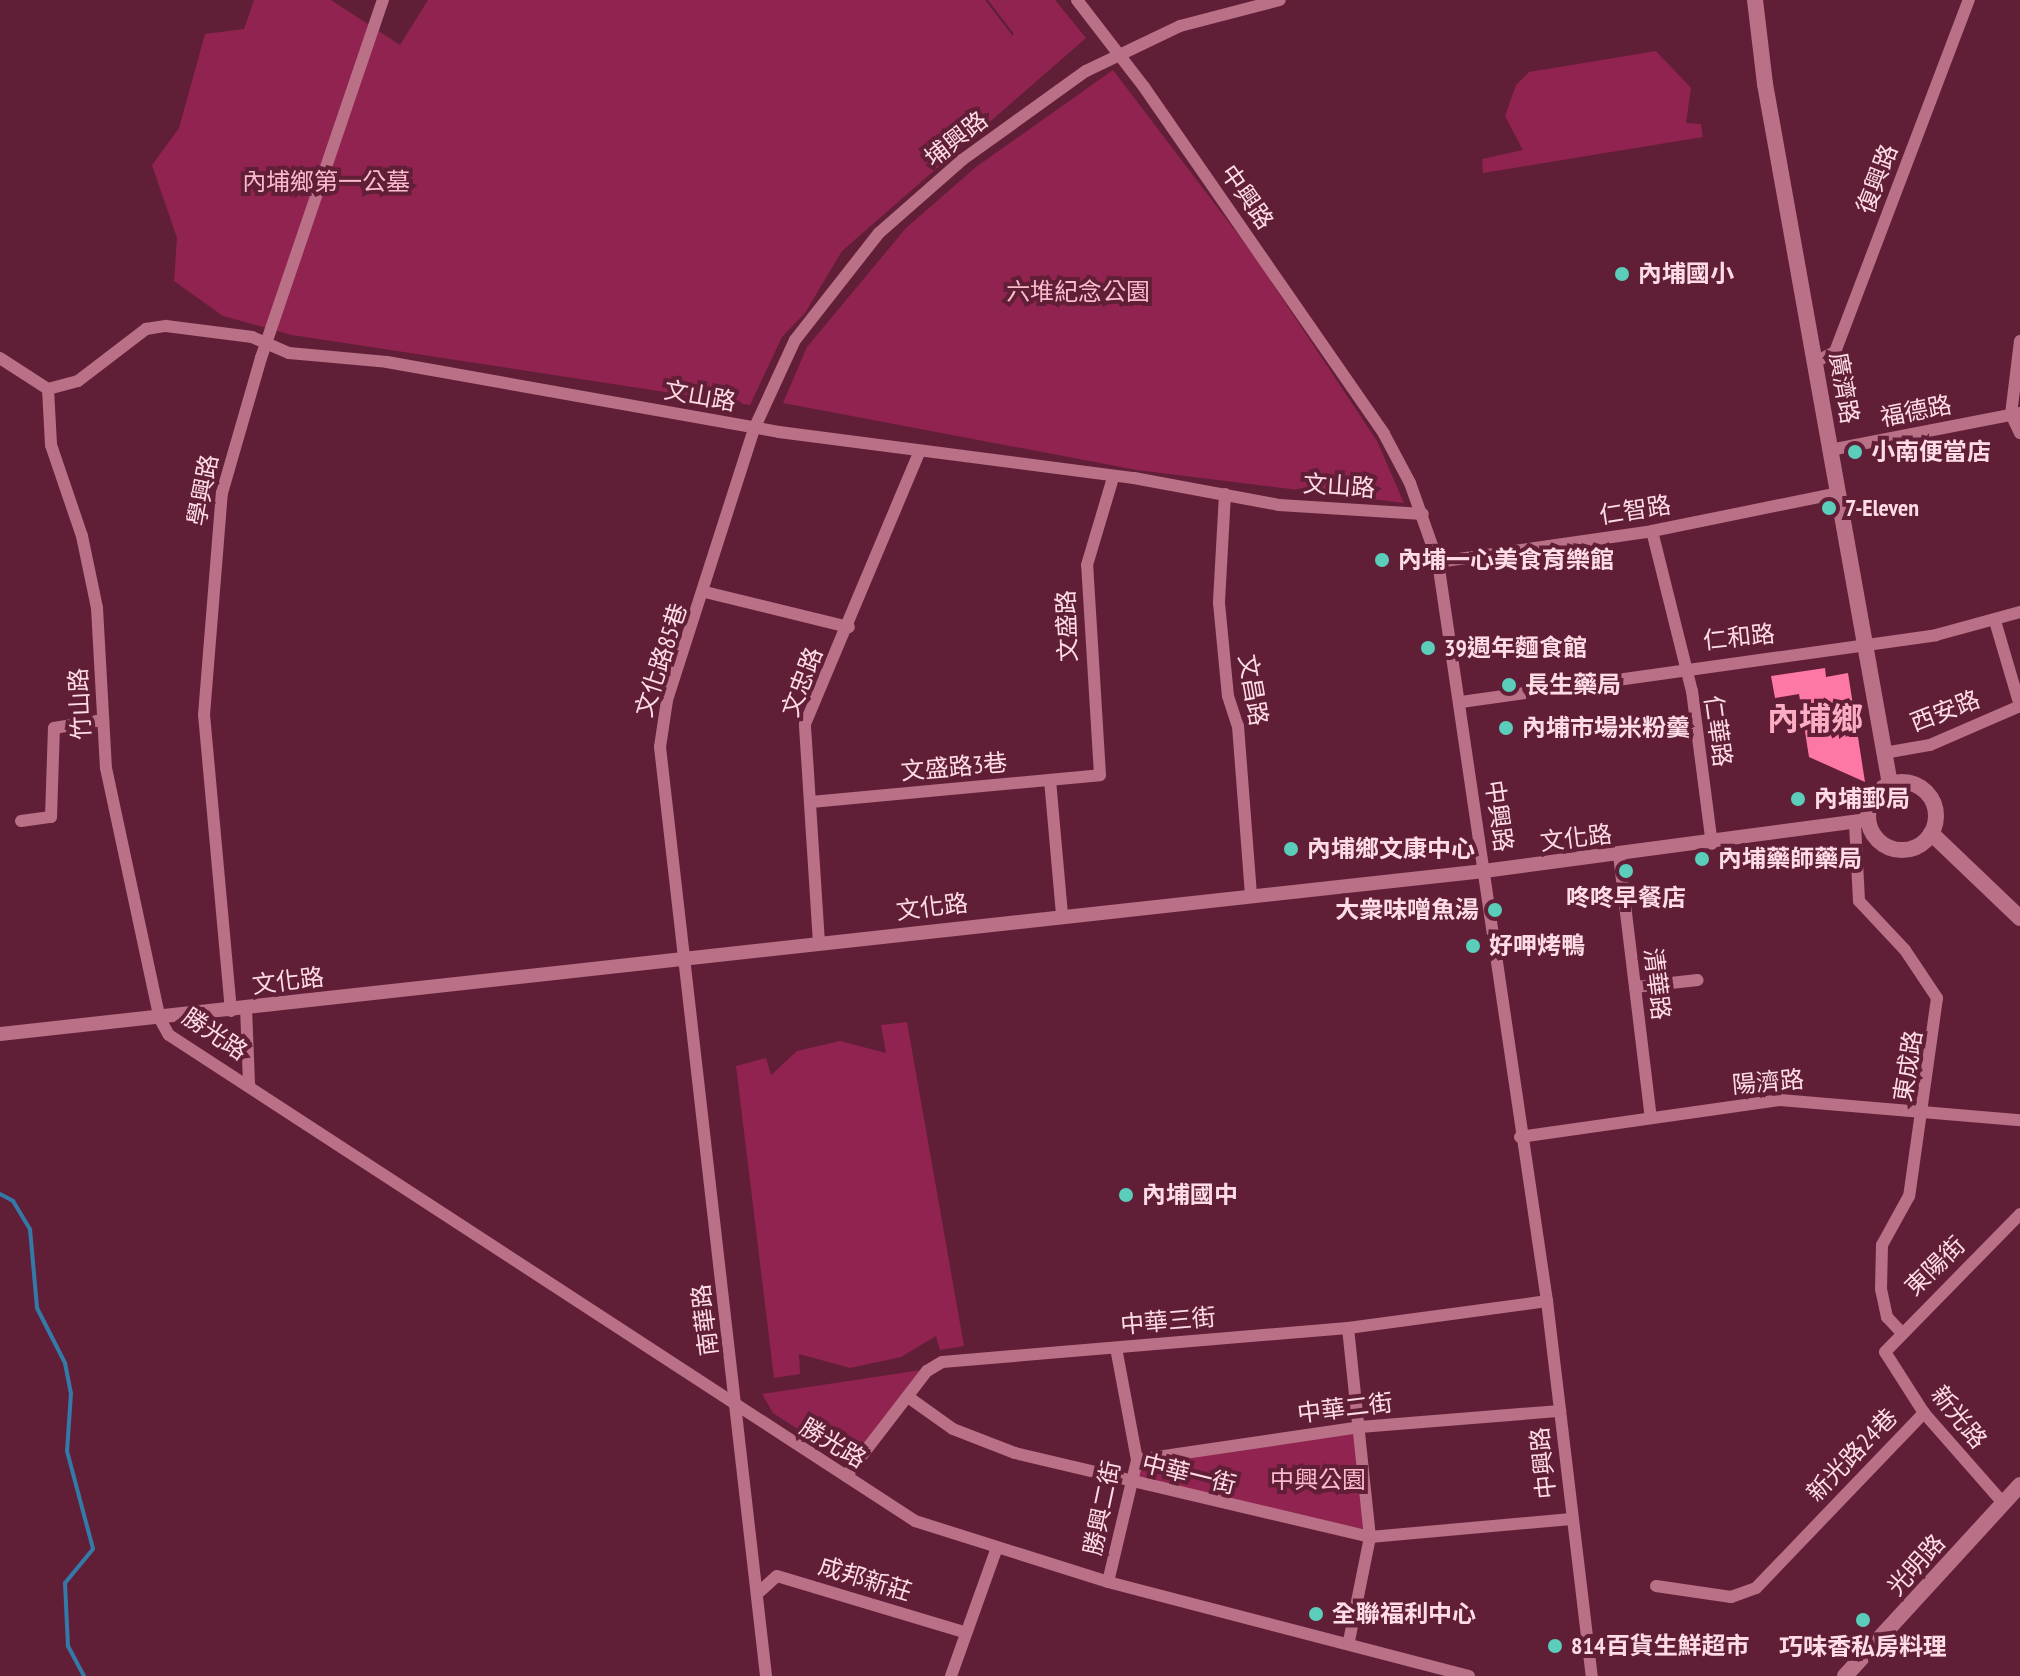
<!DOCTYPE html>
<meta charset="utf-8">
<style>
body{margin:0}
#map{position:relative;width:2020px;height:1676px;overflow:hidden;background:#611f37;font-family:"PT Sans Narrow","Noto Sans TC",sans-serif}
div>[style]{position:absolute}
.green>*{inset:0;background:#90234f}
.stream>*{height:4px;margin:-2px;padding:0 2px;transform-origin:2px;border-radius:2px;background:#347aa8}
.building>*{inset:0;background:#fd78a4}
.minor>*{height:12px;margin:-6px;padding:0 6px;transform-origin:6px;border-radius:6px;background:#ba7086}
.tertiary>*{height:14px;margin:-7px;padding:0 7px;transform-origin:7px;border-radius:7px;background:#ba7086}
.secondary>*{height:16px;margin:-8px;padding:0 8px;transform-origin:8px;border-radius:8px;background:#ba7086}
.secondary>.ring{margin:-8px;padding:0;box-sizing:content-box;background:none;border:16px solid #ba7086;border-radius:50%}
.dots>*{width:22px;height:22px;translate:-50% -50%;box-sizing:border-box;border:4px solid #611f37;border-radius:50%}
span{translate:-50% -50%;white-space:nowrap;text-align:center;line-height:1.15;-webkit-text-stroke:8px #611f37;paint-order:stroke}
.street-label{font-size:24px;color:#fedce5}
.park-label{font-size:24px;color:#fcbbcd}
.poi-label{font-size:24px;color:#fedce5;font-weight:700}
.left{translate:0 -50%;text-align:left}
.right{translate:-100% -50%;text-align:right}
.district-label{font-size:32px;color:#fcacc3;font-weight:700}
</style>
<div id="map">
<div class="green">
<i style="clip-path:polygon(254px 0,331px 0,400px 45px,428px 0,985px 0,1012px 35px,1005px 41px,1014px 34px,988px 0,1055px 0,1086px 38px,842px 251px,805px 313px,782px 337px,750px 405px,292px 335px,223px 316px,174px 281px,177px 238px,152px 165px,179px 128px,205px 34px,244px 29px)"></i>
<i style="clip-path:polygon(1656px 51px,1691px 88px,1686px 123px,1701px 124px,1703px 137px,1483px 173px,1482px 159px,1523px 150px,1505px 116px,1516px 85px,1529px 72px)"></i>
<i style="clip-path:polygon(1113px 70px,1253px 254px,1377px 441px,1404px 503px,1137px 470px,783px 403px,807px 347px,906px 228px,976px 167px)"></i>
<i style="clip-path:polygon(907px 1022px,964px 1346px,940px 1350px,936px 1336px,901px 1357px,850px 1368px,799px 1354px,800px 1374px,774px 1378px,736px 1066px,766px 1058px,771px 1075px,797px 1051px,840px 1041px,886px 1053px,881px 1025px)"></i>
<i style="clip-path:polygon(928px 1369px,850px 1463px,773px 1413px,762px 1394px)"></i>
<i style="clip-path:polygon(1355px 1433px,1365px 1533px,1138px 1479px,1141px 1463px)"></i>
</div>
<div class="stream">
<i style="left:0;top:1194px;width:15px;rotate:28deg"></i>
<i style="left:13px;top:1201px;width:33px;rotate:59deg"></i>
<i style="left:30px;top:1229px;width:79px;rotate:84.9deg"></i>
<i style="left:37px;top:1308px;width:62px;rotate:63deg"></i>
<i style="left:65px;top:1363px;width:31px;rotate:79deg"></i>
<i style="left:71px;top:1393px;width:58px;rotate:93.9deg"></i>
<i style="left:67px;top:1451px;width:101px;rotate:75.1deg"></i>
<i style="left:93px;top:1549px;width:44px;rotate:129.5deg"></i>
<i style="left:65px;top:1583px;width:63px;rotate:87.3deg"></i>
<i style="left:68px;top:1646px;width:34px;rotate:62deg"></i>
</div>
<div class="building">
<i style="clip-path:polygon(1825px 668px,1826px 677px,1848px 673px,1865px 782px,1809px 757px,1799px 694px,1775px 698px,1771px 676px)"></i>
</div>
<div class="minor">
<i style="left:1077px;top:0;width:110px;rotate:52.4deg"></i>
<i style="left:1144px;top:87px;width:422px;rotate:55.3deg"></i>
<i style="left:1384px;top:434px;width:55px;rotate:62deg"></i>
<i style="left:1410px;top:483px;width:84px;rotate:70.5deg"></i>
<i style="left:1438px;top:562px;width:747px;rotate:81.61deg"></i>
<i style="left:1547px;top:1301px;width:378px;rotate:83.2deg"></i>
<i style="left:2020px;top:341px;width:74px;rotate:97deg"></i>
<i style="left:2011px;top:414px;width:21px;rotate:65deg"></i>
<i style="left:0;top:358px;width:57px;rotate:32.9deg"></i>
<i style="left:48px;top:389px;width:31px;rotate:-15deg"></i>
<i style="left:78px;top:381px;width:86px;rotate:-37.4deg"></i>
<i style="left:146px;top:329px;width:20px;rotate:-9deg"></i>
<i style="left:166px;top:326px;width:87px;rotate:7.3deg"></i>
<i style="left:252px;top:337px;width:40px;rotate:23.4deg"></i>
<i style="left:289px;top:353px;width:98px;rotate:5.2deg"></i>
<i style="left:387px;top:362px;width:398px;rotate:10.1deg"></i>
<i style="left:779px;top:432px;width:358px;rotate:7.4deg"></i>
<i style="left:1134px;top:478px;width:147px;rotate:10.5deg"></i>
<i style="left:1279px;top:505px;width:144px;rotate:3.6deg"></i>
<i style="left:1815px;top:362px;width:22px;rotate:-27deg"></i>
<i style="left:1835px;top:352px;width:377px;rotate:-69.2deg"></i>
<i style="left:48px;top:389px;width:56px;rotate:86.9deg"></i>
<i style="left:51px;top:445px;width:96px;rotate:71.2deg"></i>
<i style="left:82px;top:536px;width:74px;rotate:78.2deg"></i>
<i style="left:97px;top:608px;width:160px;rotate:86.8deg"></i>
<i style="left:106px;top:768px;width:257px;rotate:77.9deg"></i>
<i style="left:160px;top:1019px;width:18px;rotate:61deg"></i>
<i style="left:169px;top:1035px;width:890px;rotate:33.08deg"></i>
<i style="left:915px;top:1521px;width:202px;rotate:17.5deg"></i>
<i style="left:1108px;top:1582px;width:373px;rotate:14.6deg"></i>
<i style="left:1830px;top:450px;width:194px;rotate:-11deg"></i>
<i style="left:1225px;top:494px;width:109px;rotate:93.2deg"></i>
<i style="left:1219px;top:603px;width:93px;rotate:84.5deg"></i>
<i style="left:1228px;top:696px;width:32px;rotate:72deg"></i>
<i style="left:1238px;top:726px;width:169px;rotate:85.6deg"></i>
<i style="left:1652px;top:531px;width:165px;rotate:76deg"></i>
<i style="left:1692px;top:691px;width:154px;rotate:82.6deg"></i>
<i style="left:1438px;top:562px;width:216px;rotate:-8.2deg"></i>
<i style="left:1652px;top:531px;width:190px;rotate:-11.5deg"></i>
<i style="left:705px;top:592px;width:148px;rotate:13.7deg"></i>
<i style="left:1995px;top:621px;width:89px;rotate:73.6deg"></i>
<i style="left:1461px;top:702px;width:480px;rotate:-8deg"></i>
<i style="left:1936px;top:635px;width:87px;rotate:-15.3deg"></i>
<i style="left:1884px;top:753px;width:47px;rotate:-9.9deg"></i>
<i style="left:1930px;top:745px;width:98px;rotate:-23.4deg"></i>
<i style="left:1050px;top:780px;width:135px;rotate:84.9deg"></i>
<i style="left:811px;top:802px;width:290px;rotate:-5.3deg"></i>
<i style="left:1100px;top:775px;width:210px;rotate:-93.5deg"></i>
<i style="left:1087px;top:565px;width:91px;rotate:-73.4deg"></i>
<i style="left:21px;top:821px;width:30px;rotate:-8deg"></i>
<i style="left:51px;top:817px;width:89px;rotate:-88.1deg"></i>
<i style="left:54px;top:728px;width:50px;rotate:-9.3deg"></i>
<i style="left:1855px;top:824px;width:77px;rotate:87deg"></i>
<i style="left:1859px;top:901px;width:67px;rotate:46.8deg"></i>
<i style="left:1905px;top:950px;width:58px;rotate:56.3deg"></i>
<i style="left:1937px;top:998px;width:200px;rotate:98deg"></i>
<i style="left:1909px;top:1196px;width:56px;rotate:118.9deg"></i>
<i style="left:1882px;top:1245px;width:44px;rotate:91.3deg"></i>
<i style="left:1881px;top:1289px;width:29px;rotate:78deg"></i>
<i style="left:1887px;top:1317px;width:19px;rotate:47deg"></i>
<i style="left:1619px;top:855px;width:265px;rotate:83.1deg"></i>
<i style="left:819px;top:943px;width:219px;rotate:-93.7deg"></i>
<i style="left:805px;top:724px;width:294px;rotate:-67.2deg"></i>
<i style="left:1635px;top:987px;width:63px;rotate:-6.3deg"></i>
<i style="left:246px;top:1008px;width:76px;rotate:87.7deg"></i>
<i style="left:231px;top:1011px;width:297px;rotate:-95.2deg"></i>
<i style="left:204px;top:715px;width:223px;rotate:-85.4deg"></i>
<i style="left:222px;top:493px;width:141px;rotate:-73.9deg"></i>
<i style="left:261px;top:358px;width:378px;rotate:-71.2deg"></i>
<i style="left:1520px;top:1137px;width:263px;rotate:-8.1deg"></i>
<i style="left:1780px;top:1100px;width:241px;rotate:4.8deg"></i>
<i style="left:1348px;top:1328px;width:210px;rotate:84deg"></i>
<i style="left:1370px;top:1537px;width:106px;rotate:101.4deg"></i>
<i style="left:908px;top:1397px;width:55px;rotate:35.4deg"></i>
<i style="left:953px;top:1429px;width:66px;rotate:21.2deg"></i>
<i style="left:1015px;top:1453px;width:365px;rotate:13.3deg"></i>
<i style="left:1370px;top:1537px;width:202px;rotate:-5.1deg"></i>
<i style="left:1137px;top:1460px;width:225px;rotate:-8.4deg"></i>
<i style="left:1360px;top:1427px;width:201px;rotate:-4.6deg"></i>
<i style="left:846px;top:1476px;width:133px;rotate:-52.4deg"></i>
<i style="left:927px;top:1371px;width:17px;rotate:-31deg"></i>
<i style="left:942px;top:1362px;width:407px;rotate:-4.8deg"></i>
<i style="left:1348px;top:1328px;width:201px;rotate:-7.7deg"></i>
<i style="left:2004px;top:1504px;width:121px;rotate:-131.3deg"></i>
<i style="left:1924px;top:1413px;width:72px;rotate:-122.6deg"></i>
<i style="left:1885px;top:1352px;width:193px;rotate:-45.6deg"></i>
<i style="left:1108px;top:1582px;width:125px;rotate:-76.6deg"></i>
<i style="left:1137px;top:1460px;width:114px;rotate:-100.6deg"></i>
<i style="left:1656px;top:1586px;width:76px;rotate:8.3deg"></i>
<i style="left:1731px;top:1597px;width:27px;rotate:-20deg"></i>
<i style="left:1756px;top:1588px;width:243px;rotate:-46.2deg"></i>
<i style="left:758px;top:1593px;width:25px;rotate:-42deg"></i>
<i style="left:777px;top:1576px;width:195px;rotate:16.7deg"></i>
<i style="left:766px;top:1676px;width:935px;rotate:-96.51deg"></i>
<i style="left:660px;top:747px;width:48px;rotate:-81.5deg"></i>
<i style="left:667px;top:700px;width:285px;rotate:-72.2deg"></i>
<i style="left:754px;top:429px;width:98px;rotate:-65.3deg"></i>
<i style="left:795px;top:340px;width:136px;rotate:-51.9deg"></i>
<i style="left:879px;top:233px;width:111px;rotate:-41.3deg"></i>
<i style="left:962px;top:160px;width:153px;rotate:-35.7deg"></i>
<i style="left:1086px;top:71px;width:104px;rotate:-25.6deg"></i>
<i style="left:1180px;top:26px;width:103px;rotate:-14.6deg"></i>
<i style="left:951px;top:1676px;width:134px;rotate:-70.3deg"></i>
</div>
<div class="tertiary">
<i style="left:0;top:1034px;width:1493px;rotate:-6.27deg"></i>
<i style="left:1484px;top:871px;width:387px;rotate:-7.6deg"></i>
</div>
<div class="secondary">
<i style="left:1755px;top:0;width:85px;rotate:83.2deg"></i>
<i style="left:1765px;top:84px;width:711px;rotate:79.88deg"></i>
<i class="ring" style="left:1868px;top:782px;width:52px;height:52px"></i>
<i style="left:1931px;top:833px;width:123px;rotate:43.7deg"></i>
<i style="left:1845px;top:1676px;width:259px;rotate:-47.5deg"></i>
</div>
<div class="dots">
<i style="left:1622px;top:274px;background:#5bcebb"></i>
<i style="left:1855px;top:452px;background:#5bcebb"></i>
<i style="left:1829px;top:508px;background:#5bcebb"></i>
<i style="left:1382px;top:560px;background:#5bcebb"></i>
<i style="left:1428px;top:648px;background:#5bcebb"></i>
<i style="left:1509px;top:685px;background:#5bcebb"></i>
<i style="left:1506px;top:728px;background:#5bcebb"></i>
<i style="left:1798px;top:799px;background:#5bcebb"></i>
<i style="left:1291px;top:849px;background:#5bcebb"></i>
<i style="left:1702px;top:859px;background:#5bcebb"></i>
<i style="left:1626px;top:871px;background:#5bcebb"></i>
<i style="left:1495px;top:910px;background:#5bcebb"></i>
<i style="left:1473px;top:946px;background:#5bcebb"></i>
<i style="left:1126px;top:1195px;background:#5bcebb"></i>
<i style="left:1316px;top:1614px;background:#5bcebb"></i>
<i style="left:1863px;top:1620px;background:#5bcebb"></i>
<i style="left:1555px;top:1646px;background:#5bcebb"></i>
</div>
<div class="street-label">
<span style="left:956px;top:139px;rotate:-38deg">埔興路</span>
<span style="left:1877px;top:179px;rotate:-69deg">復興路</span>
<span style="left:1247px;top:197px;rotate:55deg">中興路</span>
<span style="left:1844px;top:388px;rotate:80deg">廣濟路</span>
<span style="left:700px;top:396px;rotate:10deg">文山路</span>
<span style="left:1916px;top:411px;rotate:-11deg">福德路</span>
<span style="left:1339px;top:486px;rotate:4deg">文山路</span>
<span style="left:203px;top:490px;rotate:-79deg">學興路</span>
<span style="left:1635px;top:510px;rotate:-9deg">仁智路</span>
<span style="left:1067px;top:626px;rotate:-92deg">文盛路</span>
<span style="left:1739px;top:637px;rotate:-6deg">仁和路</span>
<span style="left:661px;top:660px;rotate:-72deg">文化路85巷</span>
<span style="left:802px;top:682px;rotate:-69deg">文忠路</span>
<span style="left:1253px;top:690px;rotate:80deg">文昌路</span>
<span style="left:80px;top:704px;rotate:-93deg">竹山路</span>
<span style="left:1945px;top:711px;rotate:-21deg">西安路</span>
<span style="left:1718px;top:731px;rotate:82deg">仁華路</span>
<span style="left:954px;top:767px;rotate:-5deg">文盛路3巷</span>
<span style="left:1499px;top:816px;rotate:82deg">中興路</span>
<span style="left:1576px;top:838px;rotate:-7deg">文化路</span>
<span style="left:932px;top:907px;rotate:-7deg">文化路</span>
<span style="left:288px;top:981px;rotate:-7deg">文化路</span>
<span style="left:1657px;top:984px;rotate:83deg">清華路</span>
<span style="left:215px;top:1034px;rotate:34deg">勝光路</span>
<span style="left:1908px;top:1066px;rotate:-81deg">東成路</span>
<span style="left:1768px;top:1082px;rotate:-5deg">陽濟路</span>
<span style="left:1935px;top:1266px;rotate:-44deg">東陽街</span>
<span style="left:705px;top:1320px;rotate:-97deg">南華路</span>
<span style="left:1168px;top:1321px;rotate:-5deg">中華三街</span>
<span style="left:1345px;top:1408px;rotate:-7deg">中華二街</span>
<span style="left:1959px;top:1417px;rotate:51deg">新光路</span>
<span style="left:833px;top:1443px;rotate:31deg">勝光路</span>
<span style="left:1852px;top:1455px;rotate:-46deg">新光路24巷</span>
<span style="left:1543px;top:1463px;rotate:-96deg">中興路</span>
<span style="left:1189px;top:1474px;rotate:14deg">中華一街</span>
<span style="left:1102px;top:1508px;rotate:-78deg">勝興二街</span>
<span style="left:1916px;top:1565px;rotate:-48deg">光明路</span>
<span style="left:865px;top:1579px;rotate:17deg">成邦新莊</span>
</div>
<div class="park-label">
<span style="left:326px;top:182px">內埔鄉第一公墓</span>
<span style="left:1078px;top:292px">六堆紀念公園</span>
<span style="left:1318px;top:1480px">中興公園</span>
</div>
<div class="poi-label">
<span class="left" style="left:1638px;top:274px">內埔國小</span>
<span class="left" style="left:1871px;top:452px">小南便當店</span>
<span class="left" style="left:1845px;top:508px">7-Eleven</span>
<span class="left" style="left:1398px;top:560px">內埔一心美食育樂館</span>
<span class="left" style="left:1444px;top:648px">39週年麵食館</span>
<span class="left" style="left:1525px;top:685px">長生藥局</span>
<span class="left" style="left:1522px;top:728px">內埔市場米粉羹</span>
<span class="left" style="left:1814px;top:799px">內埔郵局</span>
<span class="left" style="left:1307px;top:849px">內埔鄉文康中心</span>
<span class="left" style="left:1718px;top:859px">內埔藥師藥局</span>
<span style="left:1626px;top:898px">咚咚早餐店</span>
<span class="right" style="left:1479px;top:910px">大衆味噌魚湯</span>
<span class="left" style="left:1489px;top:946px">好呷烤鴨</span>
<span class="left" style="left:1142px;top:1195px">內埔國中</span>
<span class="left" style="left:1332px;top:1614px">全聯福利中心</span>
<span class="left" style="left:1571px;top:1646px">814百貨生鮮超市</span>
<span style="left:1863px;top:1647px">巧味香私房料理</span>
</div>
<div class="district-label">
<span style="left:1815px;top:718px">內埔鄉</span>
</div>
</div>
